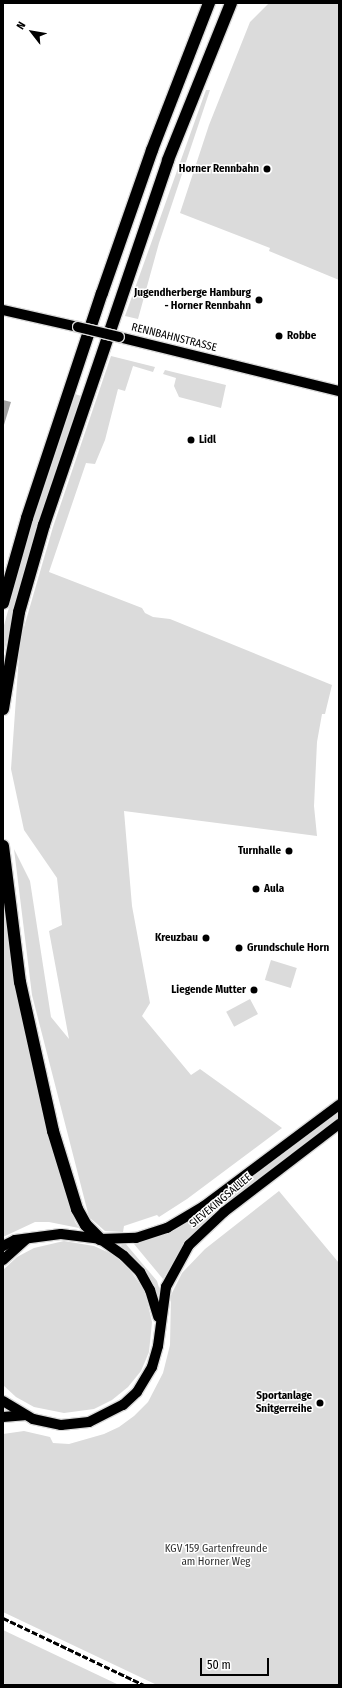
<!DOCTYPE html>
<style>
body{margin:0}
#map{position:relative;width:342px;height:1688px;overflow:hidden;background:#fff;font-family:"Fira Sans Condensed",sans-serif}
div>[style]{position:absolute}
.green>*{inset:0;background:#dbdbdb;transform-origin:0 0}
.water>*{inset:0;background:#a2a2a2}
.roads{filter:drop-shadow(1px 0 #dbdbdb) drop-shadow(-1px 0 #dbdbdb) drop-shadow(0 1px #dbdbdb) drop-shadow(0 -1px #dbdbdb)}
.major>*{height:10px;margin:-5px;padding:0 5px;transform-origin:5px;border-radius:5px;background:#000}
.highway>*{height:12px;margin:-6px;padding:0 6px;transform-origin:6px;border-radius:6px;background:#000}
.rail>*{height:2.5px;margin-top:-1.25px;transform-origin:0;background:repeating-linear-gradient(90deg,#000 0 6px,transparent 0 8px)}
.bridges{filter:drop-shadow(1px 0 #dbdbdb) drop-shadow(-1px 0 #dbdbdb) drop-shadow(0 1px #dbdbdb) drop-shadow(0 -1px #dbdbdb)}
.major-bridge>*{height:10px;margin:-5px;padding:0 5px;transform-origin:5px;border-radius:5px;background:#000}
.dots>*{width:11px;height:11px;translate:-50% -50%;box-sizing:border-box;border:2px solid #fff;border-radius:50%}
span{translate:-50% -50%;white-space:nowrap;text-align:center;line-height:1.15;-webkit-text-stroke:3px #fff;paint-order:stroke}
.poi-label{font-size:11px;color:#000;font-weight:700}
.right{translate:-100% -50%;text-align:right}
.left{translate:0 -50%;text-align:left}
.street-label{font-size:11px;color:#000}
.park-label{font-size:11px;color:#323232}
.frame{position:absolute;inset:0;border:4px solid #000;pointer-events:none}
.north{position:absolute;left:12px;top:12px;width:40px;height:40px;-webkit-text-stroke:3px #fff;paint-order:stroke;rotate:301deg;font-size:11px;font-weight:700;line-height:16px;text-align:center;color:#000}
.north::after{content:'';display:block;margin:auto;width:14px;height:18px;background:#000;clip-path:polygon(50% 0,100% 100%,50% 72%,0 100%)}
.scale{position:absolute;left:200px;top:1658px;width:69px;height:18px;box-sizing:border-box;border:2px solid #000;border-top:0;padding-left:5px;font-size:12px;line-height:14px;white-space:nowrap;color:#000;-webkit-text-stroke:3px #fff;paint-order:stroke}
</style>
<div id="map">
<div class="green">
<i style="clip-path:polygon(269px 3px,339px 3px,339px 280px,269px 251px,270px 248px,180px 213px,209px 125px,250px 22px)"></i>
<i style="clip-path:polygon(206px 90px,210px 90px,159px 243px,138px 319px,125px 316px)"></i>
<i style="clip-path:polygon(111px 356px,155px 367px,153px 372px,133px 366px,125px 391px,118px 389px,105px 440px,95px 464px,86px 463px,49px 572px,142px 608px,145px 613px,153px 617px,170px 619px,332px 685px,325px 714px,322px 714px,317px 742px,314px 806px,317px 836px,124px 811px,132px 906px,150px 1003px,142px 1016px,191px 1075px,200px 1069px,282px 1128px,187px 1199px,159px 1217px,157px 1215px,124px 1226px,123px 1232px,105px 1231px,89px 1217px,32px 995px,14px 849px,30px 881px,51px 1017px,69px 1039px,49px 931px,62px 925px,57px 878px,24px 830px,11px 769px,20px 641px,53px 527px)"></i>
<i style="clip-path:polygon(165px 370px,226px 385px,221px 408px,179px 397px,174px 386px,176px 378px,163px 374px)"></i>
<i style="clip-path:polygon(75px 394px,81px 396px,39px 519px,3px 656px,3px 629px,42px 488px)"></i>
<i style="clip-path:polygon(3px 902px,14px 976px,32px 1065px,75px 1222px,79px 1228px,49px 1222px,35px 1222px,3px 1237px)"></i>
<i style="left:271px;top:960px;width:27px;height:21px;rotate:17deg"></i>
<i style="left:250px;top:999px;width:17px;height:27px;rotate:62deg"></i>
<i style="clip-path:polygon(339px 1111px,339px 1119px,207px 1220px,184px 1244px,163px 1279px,134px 1244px,171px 1231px,212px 1207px)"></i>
<i style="clip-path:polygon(279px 1191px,339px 1263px,339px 1685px,157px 1685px,3px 1612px,3px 1434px,24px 1431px,50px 1437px,53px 1443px,69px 1444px,104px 1434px,119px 1427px,134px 1416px,148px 1402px,163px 1373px,170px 1345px,171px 1295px,182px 1273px,205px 1249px)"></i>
<i style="clip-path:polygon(64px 1241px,94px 1246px,112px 1254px,128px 1267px,145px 1292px,152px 1322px,149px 1352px,141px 1371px,128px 1387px,112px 1400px,94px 1409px,64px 1413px,34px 1407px,16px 1397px,3px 1385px,3px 1270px,17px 1257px,34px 1248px)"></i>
<i style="clip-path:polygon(122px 1243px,125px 1243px,157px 1281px,161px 1294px,158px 1295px,141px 1265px,121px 1246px)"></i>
<i style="clip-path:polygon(3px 1630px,119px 1685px,8px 1685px,3px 1683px)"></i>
</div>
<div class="water">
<i style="clip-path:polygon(3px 400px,11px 402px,3px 428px)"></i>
</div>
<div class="roads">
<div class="major">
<i style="left:3px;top:310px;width:77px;rotate:12.8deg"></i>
<i style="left:119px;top:337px;width:227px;rotate:13.8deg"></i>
<i style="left:100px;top:1239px;width:29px;rotate:35deg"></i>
<i style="left:124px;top:1256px;width:23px;rotate:45deg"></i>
<i style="left:140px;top:1272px;width:21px;rotate:61deg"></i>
<i style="left:150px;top:1290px;width:28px;rotate:73deg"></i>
<i style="left:3px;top:1246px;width:13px;rotate:-27deg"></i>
<i style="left:15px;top:1240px;width:46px;rotate:-7.4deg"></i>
<i style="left:61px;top:1234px;width:39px;rotate:7deg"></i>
<i style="left:100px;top:1239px;width:36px;rotate:-2deg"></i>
<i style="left:136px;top:1238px;width:33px;rotate:-18deg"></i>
<i style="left:167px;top:1228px;width:43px;rotate:-30.7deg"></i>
<i style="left:204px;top:1206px;width:169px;rotate:-36.8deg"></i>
<i style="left:3px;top:1260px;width:31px;rotate:-42deg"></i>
<i style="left:3px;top:1401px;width:35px;rotate:31deg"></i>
<i style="left:33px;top:1419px;width:29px;rotate:12deg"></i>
<i style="left:61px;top:1425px;width:28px;rotate:-6deg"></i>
<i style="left:89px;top:1422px;width:38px;rotate:-27deg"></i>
<i style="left:123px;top:1405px;width:19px;rotate:-43deg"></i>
<i style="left:137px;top:1392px;width:29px;rotate:-59deg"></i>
<i style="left:152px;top:1367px;width:22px;rotate:-74deg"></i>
<i style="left:158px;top:1346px;width:60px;rotate:-82.3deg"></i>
<i style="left:166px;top:1287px;width:48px;rotate:-61.3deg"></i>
<i style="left:189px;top:1245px;width:48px;rotate:-43.3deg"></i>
<i style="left:224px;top:1212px;width:145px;rotate:-37.4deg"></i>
<i style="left:3px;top:1417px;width:21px;rotate:-5deg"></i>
</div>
<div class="highway">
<i style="left:3px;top:603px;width:88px;rotate:-74.2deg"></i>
<i style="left:27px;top:518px;width:237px;rotate:-71.6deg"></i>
<i style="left:102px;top:293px;width:151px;rotate:-70.7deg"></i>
<i style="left:152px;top:150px;width:158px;rotate:-68.8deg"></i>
<i style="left:3px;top:709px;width:98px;rotate:-80.6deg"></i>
<i style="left:19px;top:612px;width:91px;rotate:-74deg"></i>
<i style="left:44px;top:525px;width:385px;rotate:-71.2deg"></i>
<i style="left:168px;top:160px;width:169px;rotate:-68.1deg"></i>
<i style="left:3px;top:846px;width:137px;rotate:82.9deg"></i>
<i style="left:20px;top:982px;width:153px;rotate:77.5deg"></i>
<i style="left:53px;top:1131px;width:82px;rotate:72.9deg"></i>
<i style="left:77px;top:1209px;width:18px;rotate:61deg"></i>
<i style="left:86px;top:1225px;width:20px;rotate:45deg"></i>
</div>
</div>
<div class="rail">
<i style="left:3px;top:1618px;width:156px;rotate:25.4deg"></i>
</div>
<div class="bridges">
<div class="major-bridge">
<i style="left:78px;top:327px;width:42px;rotate:13.7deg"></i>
</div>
</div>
<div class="dots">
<i style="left:267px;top:169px;background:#000"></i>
<i style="left:259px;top:300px;background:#000"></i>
<i style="left:279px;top:336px;background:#000"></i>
<i style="left:191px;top:440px;background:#000"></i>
<i style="left:289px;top:851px;background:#000"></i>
<i style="left:256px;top:889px;background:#000"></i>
<i style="left:206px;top:938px;background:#000"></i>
<i style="left:239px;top:948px;background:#000"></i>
<i style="left:254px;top:990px;background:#000"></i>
<i style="left:320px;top:1403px;background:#000"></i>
</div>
<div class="poi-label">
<span class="right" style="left:259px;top:169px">Horner Rennbahn</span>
<span class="right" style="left:251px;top:300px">Jugendherberge Hamburg<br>- Horner Rennbahn</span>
<span class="left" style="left:287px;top:336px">Robbe</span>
<span class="left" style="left:199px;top:440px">Lidl</span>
<span class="right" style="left:281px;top:851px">Turnhalle</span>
<span class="left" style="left:264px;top:889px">Aula</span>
<span class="right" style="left:198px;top:938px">Kreuzbau</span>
<span class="left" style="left:247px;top:948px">Grundschule Horn</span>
<span class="right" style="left:246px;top:990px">Liegende Mutter</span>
<span class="right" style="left:312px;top:1403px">Sportanlage<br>Snitgerreihe</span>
</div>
<div class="street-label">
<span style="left:174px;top:338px;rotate:14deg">RENNBAHNSTRASSE</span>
<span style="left:221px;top:1201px;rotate:-40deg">SIEVEKINGSALLEE</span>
</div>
<div class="park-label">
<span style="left:216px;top:1556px">KGV 159 Gartenfreunde<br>am Horner Weg</span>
</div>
<div class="frame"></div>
<div class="north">N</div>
<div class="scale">50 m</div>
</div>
